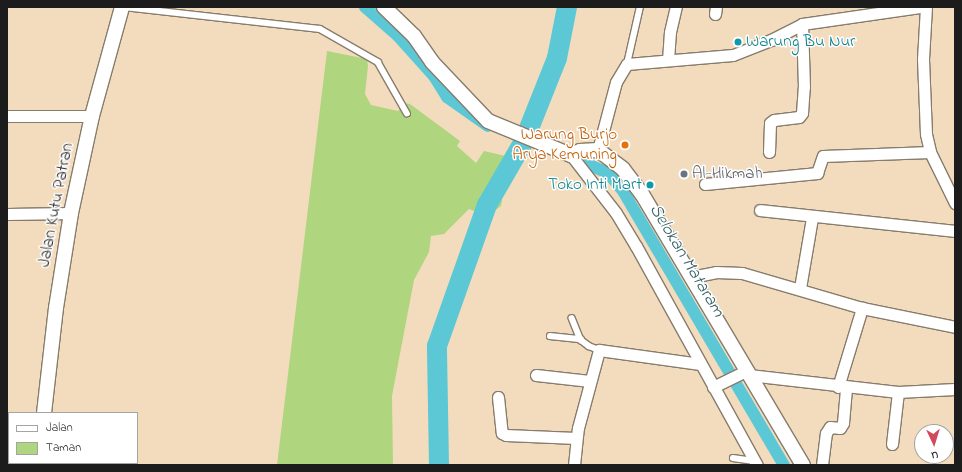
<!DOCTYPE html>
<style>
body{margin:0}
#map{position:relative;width:962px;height:472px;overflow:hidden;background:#f2dcbd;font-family:"Indie Flower",sans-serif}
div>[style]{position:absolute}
.green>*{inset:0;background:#afd57f}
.canal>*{height:12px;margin:-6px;padding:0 6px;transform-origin:6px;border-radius:6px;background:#5cc8d5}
.river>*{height:20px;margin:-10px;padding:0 10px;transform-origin:10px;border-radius:10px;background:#5cc8d5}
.roads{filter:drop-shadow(1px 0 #877c6c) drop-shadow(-1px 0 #877c6c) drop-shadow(0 1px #877c6c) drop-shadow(0 -1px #877c6c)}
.service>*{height:5.5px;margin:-2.75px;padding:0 2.75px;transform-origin:2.75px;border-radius:2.75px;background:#fff}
.minor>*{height:11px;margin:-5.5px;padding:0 5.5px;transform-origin:5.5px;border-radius:5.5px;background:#fff}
.tertiary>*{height:14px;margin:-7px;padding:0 7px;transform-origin:7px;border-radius:7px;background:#fff}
.dots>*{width:11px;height:11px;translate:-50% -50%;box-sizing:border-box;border:2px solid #fff;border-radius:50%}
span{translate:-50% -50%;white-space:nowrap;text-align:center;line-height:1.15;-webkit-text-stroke:3px #fff;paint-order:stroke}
.culture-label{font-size:17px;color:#0d838f}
.left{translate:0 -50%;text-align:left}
.right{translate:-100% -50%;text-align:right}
.food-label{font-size:17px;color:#c56008}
.worship-label{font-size:17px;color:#5b616d}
.street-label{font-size:17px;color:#1c1c1c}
.water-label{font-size:18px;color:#366166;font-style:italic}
.frame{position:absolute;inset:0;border:8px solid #1c1c1c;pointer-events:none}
.legend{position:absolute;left:8px;top:412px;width:130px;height:52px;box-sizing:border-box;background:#fff;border:1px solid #a4a4a4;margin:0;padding:5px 7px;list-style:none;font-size:12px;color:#1c1c1c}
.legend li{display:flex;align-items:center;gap:8px;height:20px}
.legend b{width:20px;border:1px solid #a4a4a4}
.north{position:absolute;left:914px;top:424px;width:40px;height:40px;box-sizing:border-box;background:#fff;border:1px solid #a4a4a4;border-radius:50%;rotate:176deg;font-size:11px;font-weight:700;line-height:16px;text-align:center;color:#1c1c1c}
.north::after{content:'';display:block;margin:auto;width:14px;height:18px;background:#d1495b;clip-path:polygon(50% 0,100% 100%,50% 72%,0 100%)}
</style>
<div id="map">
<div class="green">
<i style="clip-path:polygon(327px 51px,367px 59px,368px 66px,365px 94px,371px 105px,398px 111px,405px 103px,410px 104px,460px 141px,457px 146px,476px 163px,484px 151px,510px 157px,513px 160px,514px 174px,503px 193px,501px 206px,487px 216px,469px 209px,444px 234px,431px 236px,429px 252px,414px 280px,392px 396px,393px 465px,277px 465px)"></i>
</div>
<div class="canal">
<i style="left:365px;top:7px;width:44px;rotate:41.3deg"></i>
<i style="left:398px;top:36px;width:54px;rotate:48deg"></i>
<i style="left:434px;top:76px;width:25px;rotate:58deg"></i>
<i style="left:447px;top:97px;width:50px;rotate:35.3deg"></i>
<i style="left:569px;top:156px;width:43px;rotate:23.6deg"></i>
<i style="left:608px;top:173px;width:23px;rotate:50deg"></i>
<i style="left:623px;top:191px;width:318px;rotate:59.6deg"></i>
</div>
<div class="river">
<i style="left:439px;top:465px;width:119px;rotate:-91deg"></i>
<i style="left:437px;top:346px;width:150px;rotate:-70.5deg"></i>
<i style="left:487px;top:205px;width:74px;rotate:-60deg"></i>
<i style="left:524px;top:141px;width:89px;rotate:-68.3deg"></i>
<i style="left:557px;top:58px;width:52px;rotate:-78.9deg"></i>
</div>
<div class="roads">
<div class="service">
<i style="left:124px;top:7px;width:197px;rotate:6.4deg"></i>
<i style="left:320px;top:29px;width:67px;rotate:29.6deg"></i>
<i style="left:378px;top:62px;width:59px;rotate:60.4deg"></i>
<i style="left:627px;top:64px;width:58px;rotate:-77.2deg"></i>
<i style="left:572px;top:318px;width:24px;rotate:68deg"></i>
<i style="left:581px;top:340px;width:10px;rotate:37deg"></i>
<i style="left:589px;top:346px;width:11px;rotate:22deg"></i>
<i style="left:550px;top:336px;width:31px;rotate:6deg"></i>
<i style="left:733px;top:458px;width:21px;rotate:8deg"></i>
</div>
<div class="minor">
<i style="left:926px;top:7px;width:52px;rotate:93.3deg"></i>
<i style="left:923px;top:59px;width:75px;rotate:87.7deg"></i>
<i style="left:926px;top:134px;width:18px;rotate:77deg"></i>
<i style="left:930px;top:152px;width:57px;rotate:63.9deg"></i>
<i style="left:715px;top:14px;width:7px;rotate:-82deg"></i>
<i style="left:668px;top:60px;width:28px;rotate:-86deg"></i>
<i style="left:670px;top:32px;width:26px;rotate:-77deg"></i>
<i style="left:7px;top:116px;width:85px"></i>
<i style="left:598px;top:150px;width:70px;rotate:-75.2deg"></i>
<i style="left:616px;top:82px;width:21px;rotate:-59deg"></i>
<i style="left:627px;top:64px;width:106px;rotate:-4.9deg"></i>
<i style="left:733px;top:55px;width:41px;rotate:-21.5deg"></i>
<i style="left:771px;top:40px;width:35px;rotate:-27deg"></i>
<i style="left:802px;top:24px;width:119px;rotate:-8.2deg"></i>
<i style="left:769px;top:152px;width:29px;rotate:-88deg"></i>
<i style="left:770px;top:123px;width:5px;rotate:-37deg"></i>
<i style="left:774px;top:120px;width:25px;rotate:-7deg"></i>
<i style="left:799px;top:117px;width:5px;rotate:-53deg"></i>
<i style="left:802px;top:113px;width:26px;rotate:-86deg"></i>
<i style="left:804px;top:87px;width:63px;rotate:-91.8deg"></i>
<i style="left:571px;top:155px;width:73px;rotate:52.2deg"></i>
<i style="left:616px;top:213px;width:39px;rotate:59deg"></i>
<i style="left:636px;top:246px;width:250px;rotate:61.1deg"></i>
<i style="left:705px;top:184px;width:113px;rotate:-5.6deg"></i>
<i style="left:817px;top:173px;width:18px;rotate:-71deg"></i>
<i style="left:823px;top:156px;width:107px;rotate:-2.1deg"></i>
<i style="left:760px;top:210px;width:196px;rotate:6.1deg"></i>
<i style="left:7px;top:214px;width:64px;rotate:-0.9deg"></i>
<i style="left:691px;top:277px;width:25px;rotate:-11deg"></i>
<i style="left:716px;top:272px;width:26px;rotate:2deg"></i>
<i style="left:742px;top:273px;width:125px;rotate:16.3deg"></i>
<i style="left:862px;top:308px;width:95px;rotate:11.5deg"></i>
<i style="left:800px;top:288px;width:71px;rotate:-80.3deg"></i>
<i style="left:536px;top:375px;width:54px;rotate:6.3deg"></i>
<i style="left:749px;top:375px;width:150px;rotate:6.5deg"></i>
<i style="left:898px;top:392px;width:57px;rotate:-3deg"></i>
<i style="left:713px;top:387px;width:37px;rotate:-26deg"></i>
<i style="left:838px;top:387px;width:83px;rotate:-73.1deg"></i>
<i style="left:498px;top:397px;width:36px;rotate:84deg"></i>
<i style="left:502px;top:433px;width:4px;rotate:27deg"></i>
<i style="left:506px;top:435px;width:70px;rotate:2.5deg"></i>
<i style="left:892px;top:444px;width:52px;rotate:-83.4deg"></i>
<i style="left:574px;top:465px;width:37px;rotate:-84deg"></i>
<i style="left:578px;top:428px;width:81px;rotate:-74.9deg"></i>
<i style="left:599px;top:350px;width:102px;rotate:7.9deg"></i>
<i style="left:822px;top:465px;width:32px;rotate:-83deg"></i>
<i style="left:826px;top:433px;width:7px;rotate:-56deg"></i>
<i style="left:830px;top:427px;width:10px;rotate:6deg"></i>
<i style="left:840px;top:428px;width:6px;rotate:-59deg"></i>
<i style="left:843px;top:423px;width:35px;rotate:-85deg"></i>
</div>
<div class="tertiary">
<i style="left:384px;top:7px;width:42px;rotate:44deg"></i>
<i style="left:414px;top:36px;width:32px;rotate:55deg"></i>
<i style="left:432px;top:62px;width:81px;rotate:46.5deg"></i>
<i style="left:488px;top:121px;width:90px;rotate:22.3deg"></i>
<i style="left:571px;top:155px;width:10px;rotate:-24deg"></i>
<i style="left:580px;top:151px;width:18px;rotate:-3deg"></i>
<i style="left:598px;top:150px;width:31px;rotate:37deg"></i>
<i style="left:623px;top:169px;width:31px;rotate:53deg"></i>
<i style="left:642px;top:194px;width:315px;rotate:59.3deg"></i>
<i style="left:44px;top:413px;width:106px;rotate:-83.5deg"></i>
<i style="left:56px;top:308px;width:96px;rotate:-81deg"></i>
<i style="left:71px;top:213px;width:99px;rotate:-77.8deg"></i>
<i style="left:92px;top:116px;width:113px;rotate:-74.6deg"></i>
<i style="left:38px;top:465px;width:2px;rotate:-90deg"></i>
</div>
</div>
<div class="dots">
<i style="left:738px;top:42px;background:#0f9aa8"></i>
<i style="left:625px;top:145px;background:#e8710a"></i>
<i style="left:684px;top:174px;background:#6b7280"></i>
<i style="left:650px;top:185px;background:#0f9aa8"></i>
</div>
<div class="culture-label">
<span class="left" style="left:746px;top:42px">Warung Bu Nur</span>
<span class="right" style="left:642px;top:185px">Toko Inti Mart</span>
</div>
<div class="food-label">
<span class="right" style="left:617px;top:145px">Warung Burjo<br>Arya Kemuning</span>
</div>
<div class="worship-label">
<span class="left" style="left:692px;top:174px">Al-Hikmah</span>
</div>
<div class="street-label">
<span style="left:56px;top:205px;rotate:-79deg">Jalan Kutu Patran</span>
</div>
<div class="water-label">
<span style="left:686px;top:261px;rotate:59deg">Selokan Mataram</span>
</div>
<div class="frame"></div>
<ul class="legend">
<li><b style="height:5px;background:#fff"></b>Jalan</li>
<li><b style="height:11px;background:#afd57f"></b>Taman</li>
</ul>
<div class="north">U</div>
</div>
